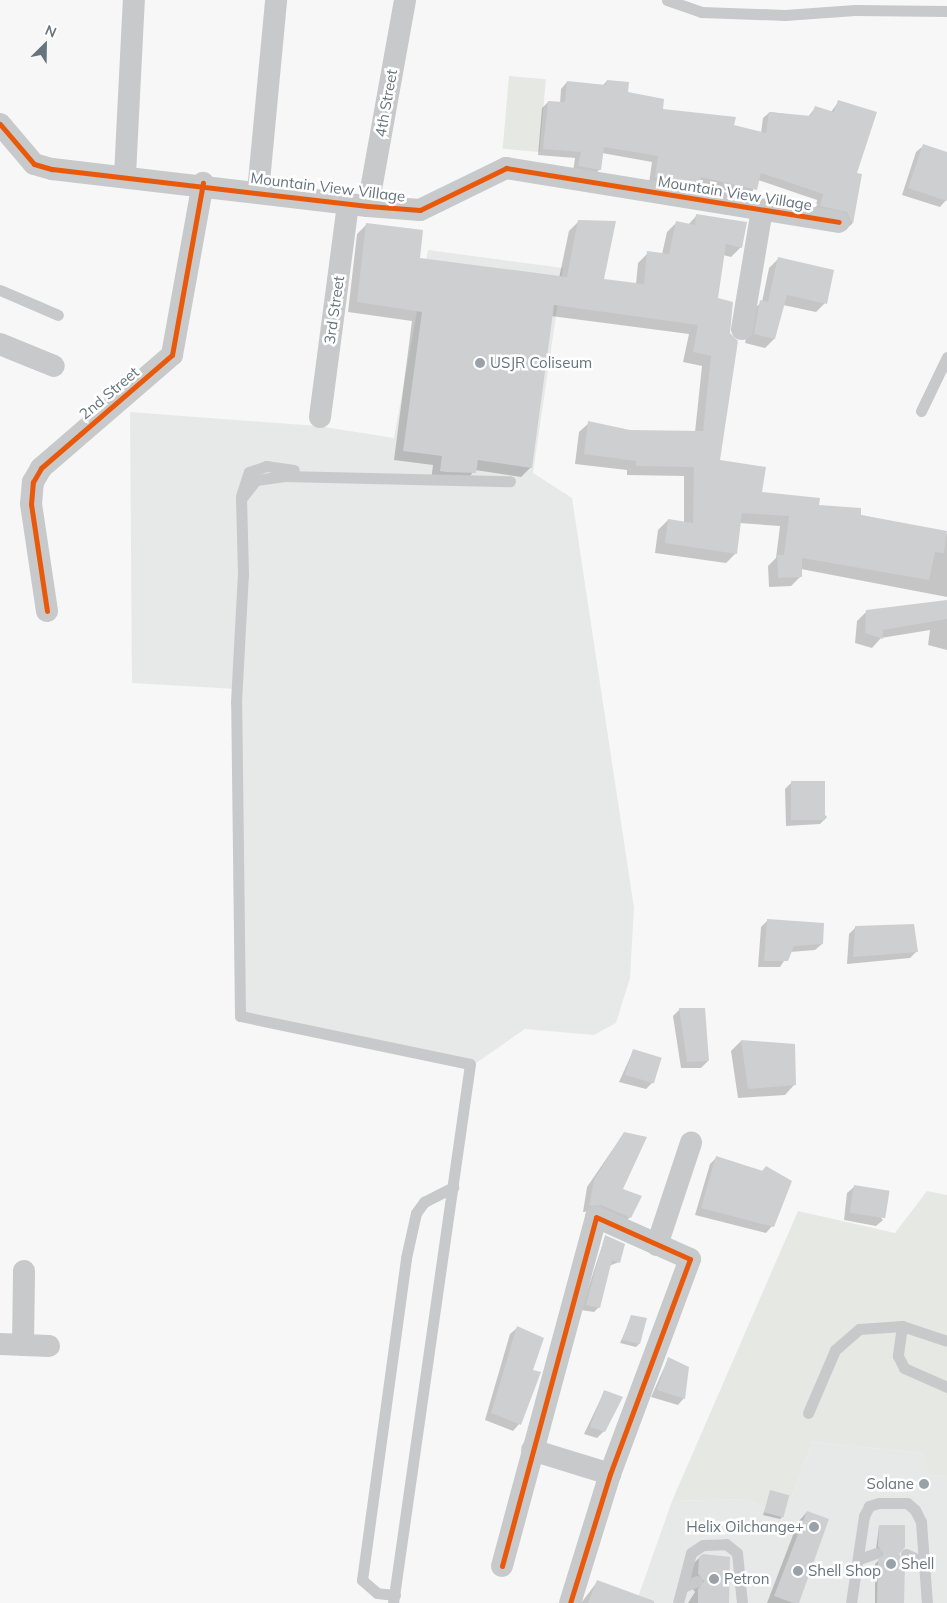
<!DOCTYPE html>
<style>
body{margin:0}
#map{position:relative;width:947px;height:1603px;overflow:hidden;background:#f7f7f7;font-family:Mulish,sans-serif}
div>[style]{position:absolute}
.built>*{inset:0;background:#e7e8e8}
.green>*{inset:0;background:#e6e8e4;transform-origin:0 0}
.shadow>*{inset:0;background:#0003}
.building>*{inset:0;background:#cdcfd0;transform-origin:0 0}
.lane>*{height:11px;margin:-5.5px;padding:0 5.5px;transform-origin:5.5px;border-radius:5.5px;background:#c8c9ca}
.street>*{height:22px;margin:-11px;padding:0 11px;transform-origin:11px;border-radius:11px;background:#c8c9ca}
.cycleway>*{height:5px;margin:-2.5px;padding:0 2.5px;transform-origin:2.5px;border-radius:2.5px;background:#e8590c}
.dots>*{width:14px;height:14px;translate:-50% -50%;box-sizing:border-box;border:2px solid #fff;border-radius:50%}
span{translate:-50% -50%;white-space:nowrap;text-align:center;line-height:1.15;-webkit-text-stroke:5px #fff;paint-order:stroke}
.street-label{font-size:15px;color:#66747d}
.poi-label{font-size:15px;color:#66747d}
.left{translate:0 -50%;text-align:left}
.right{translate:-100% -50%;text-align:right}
.north{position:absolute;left:20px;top:20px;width:50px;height:50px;-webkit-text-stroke:4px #fff;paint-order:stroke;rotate:23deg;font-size:14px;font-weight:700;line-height:20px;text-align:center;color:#66747d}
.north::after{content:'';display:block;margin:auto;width:18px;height:22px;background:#66747d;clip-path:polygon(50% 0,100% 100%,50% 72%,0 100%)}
</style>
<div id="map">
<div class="built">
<i style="clip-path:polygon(428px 250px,563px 268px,533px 473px,572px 498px,634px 908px,630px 978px,616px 1023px,594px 1035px,525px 1029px,476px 1063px,241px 1014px,236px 689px,132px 683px,130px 412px,318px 426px,394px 438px)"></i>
<i style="clip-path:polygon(812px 1442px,923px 1453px,928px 1475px,947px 1476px,947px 1603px,636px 1603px,672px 1501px,745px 1499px,785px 1516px)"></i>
</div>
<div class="green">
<i style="left:509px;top:76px;width:37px;height:73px;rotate:5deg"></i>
<i style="clip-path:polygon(927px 1191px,947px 1195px,947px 1476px,928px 1475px,923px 1453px,812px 1442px,785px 1516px,745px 1499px,672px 1501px,798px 1211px,895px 1233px)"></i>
</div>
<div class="shadow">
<i style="clip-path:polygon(607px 81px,661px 110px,761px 133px,763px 118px,770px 112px,808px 117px,815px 108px,831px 112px,839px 101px,855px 174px,861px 175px,852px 224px,846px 229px,815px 212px,817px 200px,758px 180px,750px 196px,698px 184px,693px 189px,649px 183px,652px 162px,602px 153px,600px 169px,593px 176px,573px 172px,575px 158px,538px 155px,542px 108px,548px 102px,560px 103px,561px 89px,567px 82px,602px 86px)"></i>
<i style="clip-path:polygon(923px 146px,947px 153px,947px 199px,940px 207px,902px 195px,916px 152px)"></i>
<i style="clip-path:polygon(697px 215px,741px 247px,731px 257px,723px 255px,717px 299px,719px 461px,761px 493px,947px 534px,947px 597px,801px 569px,801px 576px,791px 586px,769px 587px,768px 566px,776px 558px,780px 526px,740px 523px,736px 553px,726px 563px,655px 553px,658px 530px,668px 520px,684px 523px,684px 476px,627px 475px,627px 470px,575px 464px,579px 432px,589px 423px,630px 431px,695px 432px,702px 366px,683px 362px,689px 334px,551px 316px,531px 467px,521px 477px,475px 470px,465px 482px,431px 481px,433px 465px,394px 460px,412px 321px,348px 312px,357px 234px,367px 224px,418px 259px,559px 278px,569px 231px,579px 221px,603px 280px,636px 284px,638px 263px,648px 253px,662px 254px,667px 232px,677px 222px,688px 225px)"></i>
<i style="clip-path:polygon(778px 259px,825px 303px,816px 312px,783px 305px,774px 339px,765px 348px,745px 343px,752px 310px,762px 302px,769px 268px)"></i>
<i style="clip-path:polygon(947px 601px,947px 650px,928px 645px,930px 630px,881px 638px,872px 648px,855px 643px,857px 621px,867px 611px)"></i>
<i style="clip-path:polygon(792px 782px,827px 817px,820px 824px,786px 826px,785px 789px)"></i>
<i style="clip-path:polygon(768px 920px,822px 944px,815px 950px,790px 952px,780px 967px,758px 967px,761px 927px)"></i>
<i style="clip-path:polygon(856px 927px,917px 951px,910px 958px,847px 964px,849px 934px)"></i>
<i style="clip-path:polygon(680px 1009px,708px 1061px,701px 1068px,681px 1068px,673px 1016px)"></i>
<i style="clip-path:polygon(741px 1041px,795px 1084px,785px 1095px,738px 1098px,731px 1051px)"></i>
<i style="clip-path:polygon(633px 1051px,653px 1082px,646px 1089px,619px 1082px)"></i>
<i style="clip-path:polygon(624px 1133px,621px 1190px,630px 1217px,623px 1224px,594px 1211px,583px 1212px,587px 1187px)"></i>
<i style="clip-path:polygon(717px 1157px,761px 1172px,766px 1167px,772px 1226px,766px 1233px,695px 1215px,710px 1164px)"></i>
<i style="clip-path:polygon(854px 1187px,883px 1220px,876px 1226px,844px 1220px,847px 1193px)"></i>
<i style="clip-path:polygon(605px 1237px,619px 1262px,609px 1266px,599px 1307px,594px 1312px,581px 1310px)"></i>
<i style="clip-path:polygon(632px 1316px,639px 1344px,636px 1347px,620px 1343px)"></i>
<i style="clip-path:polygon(517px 1328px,531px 1371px,519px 1424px,513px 1431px,485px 1420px,510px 1334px)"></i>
<i style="clip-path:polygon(668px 1359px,684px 1398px,678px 1405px,651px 1397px)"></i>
<i style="clip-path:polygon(604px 1392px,604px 1431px,597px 1438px,584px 1434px)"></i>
<i style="clip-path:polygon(771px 1492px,783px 1516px,780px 1519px,763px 1515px)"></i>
<i style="clip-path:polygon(807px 1512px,798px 1603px,767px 1603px,798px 1522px)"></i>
<i style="clip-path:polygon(879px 1526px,897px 1554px,903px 1603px,875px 1603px,875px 1564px,881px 1558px,876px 1549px)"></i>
<i style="clip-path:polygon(699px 1558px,727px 1603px,688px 1603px,695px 1592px,689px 1584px,689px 1568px)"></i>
<i style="clip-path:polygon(597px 1582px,634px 1603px,581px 1603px)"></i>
</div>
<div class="building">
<i style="clip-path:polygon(607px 80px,629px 82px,628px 92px,664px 99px,663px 109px,736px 117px,734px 125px,766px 133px,769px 112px,811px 116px,815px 106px,834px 112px,838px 100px,877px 112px,857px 173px,862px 174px,853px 224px,847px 212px,820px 206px,823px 194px,761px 173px,757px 190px,701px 177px,700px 183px,655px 177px,658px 156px,604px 147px,601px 170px,578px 166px,581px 152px,543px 149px,548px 101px,565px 102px,567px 81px,606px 85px)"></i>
<i style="clip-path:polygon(923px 144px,947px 152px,947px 201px,908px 188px)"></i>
<i style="clip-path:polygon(696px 214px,747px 222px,742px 248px,726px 244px,718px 298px,733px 302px,730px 333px,738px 341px,720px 460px,766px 467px,762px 492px,820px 498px,819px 505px,861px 508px,861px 515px,947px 531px,944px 553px,935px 552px,929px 580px,802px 558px,802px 577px,778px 578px,777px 555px,784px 555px,789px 516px,742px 513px,737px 554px,665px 543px,668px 519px,693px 523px,694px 467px,636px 466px,636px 461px,584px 454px,588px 421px,630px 430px,703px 431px,711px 356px,693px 352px,698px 325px,554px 305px,532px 468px,478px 460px,476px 473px,446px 472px,440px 471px,442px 456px,403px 451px,422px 312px,357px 302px,366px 223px,423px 230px,420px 258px,567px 277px,578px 220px,616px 221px,604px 279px,644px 284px,647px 251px,669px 254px,676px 221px,695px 225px)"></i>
<i style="clip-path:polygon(778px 257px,834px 270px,827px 304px,787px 295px,775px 339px,754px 334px,760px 300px,768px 302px)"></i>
<i style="clip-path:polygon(947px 600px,947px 619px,883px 630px,883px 639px,865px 633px,866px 610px)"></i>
<i style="left:791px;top:781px;width:34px;height:39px"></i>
<i style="clip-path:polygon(767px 919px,824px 923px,823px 944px,794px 946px,788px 961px,764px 961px)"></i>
<i style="clip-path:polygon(914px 924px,918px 952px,853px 957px,855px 926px)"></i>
<i style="clip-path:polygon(679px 1008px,705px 1008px,709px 1061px,687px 1062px)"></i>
<i style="clip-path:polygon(741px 1040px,795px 1044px,796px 1085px,748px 1089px)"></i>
<i style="left:633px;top:1049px;width:30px;height:27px;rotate:17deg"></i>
<i style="clip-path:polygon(624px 1132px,647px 1137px,623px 1189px,642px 1196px,631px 1218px,601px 1205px,589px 1206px,594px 1180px)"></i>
<i style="clip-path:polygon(716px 1156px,763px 1171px,766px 1166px,792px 1181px,774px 1227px,701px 1208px)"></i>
<i style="left:854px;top:1185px;width:36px;height:28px;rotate:9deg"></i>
<i style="clip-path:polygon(605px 1235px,625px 1244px,620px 1263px,612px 1260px,600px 1308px,586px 1305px)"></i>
<i style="clip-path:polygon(631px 1315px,647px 1318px,640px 1344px,622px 1340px)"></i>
<i style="clip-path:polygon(517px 1326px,544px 1338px,533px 1370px,541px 1372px,521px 1425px,491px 1413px)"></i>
<i style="clip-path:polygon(668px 1357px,689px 1367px,685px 1399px,657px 1390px)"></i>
<i style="clip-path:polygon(604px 1390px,623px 1397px,605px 1432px,590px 1427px)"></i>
<i style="left:770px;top:1490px;width:20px;height:23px;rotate:15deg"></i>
<i style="clip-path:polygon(807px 1511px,829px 1519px,799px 1603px,793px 1603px,774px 1596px)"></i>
<i style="clip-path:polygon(879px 1525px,905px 1525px,905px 1547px,899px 1554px,905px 1562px,904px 1603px,877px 1603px,878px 1560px,883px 1554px,878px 1546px)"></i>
<i style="clip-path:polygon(703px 1554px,730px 1557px,729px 1603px,698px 1603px,698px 1589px,704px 1581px,698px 1574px,699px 1557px)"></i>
<i style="clip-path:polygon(597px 1580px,654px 1601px,654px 1603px,588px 1603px)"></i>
</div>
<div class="lane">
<i style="left:667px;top:0;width:36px;rotate:19deg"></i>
<i style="left:701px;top:12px;width:84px;rotate:2deg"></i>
<i style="left:785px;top:15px;width:70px;rotate:-4.1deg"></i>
<i style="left:855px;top:10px;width:92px;rotate:0.6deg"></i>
<i style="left:0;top:290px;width:63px;rotate:23.3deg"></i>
<i style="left:921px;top:411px;width:60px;rotate:-64.3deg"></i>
<i style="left:241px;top:496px;width:25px;rotate:-72deg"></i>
<i style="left:249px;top:472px;width:18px;rotate:-19deg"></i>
<i style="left:266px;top:466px;width:28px;rotate:8deg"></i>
<i style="left:902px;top:1326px;width:30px;rotate:98deg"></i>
<i style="left:898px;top:1356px;width:13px;rotate:63deg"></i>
<i style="left:904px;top:1368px;width:47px;rotate:23.8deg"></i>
<i style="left:808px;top:1413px;width:69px;rotate:-66.8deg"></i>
<i style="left:835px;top:1350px;width:32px;rotate:-41deg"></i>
<i style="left:859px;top:1329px;width:43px;rotate:-4deg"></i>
<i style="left:902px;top:1326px;width:47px;rotate:18.4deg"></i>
<i style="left:906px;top:1554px;width:19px;rotate:25deg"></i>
<i style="left:859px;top:1559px;width:18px;rotate:-19deg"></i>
<i style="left:683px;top:1587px;width:15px;rotate:-23deg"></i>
<i style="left:395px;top:1595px;width:18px;rotate:-174deg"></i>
<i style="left:377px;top:1593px;width:20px;rotate:-139deg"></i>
<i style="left:362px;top:1580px;width:325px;rotate:-82.2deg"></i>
<i style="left:406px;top:1258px;width:46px;rotate:-77.5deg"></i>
<i style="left:416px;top:1213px;width:14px;rotate:-54deg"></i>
<i style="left:424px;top:1202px;width:33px;rotate:-27deg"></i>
<i style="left:393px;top:1603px;width:544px;rotate:-81.87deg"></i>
<i style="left:470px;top:1064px;width:235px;rotate:-168.2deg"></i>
<i style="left:240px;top:1016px;width:314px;rotate:-90.7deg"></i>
<i style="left:236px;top:702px;width:128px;rotate:-86.9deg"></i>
<i style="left:243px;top:574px;width:75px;rotate:-91.5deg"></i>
<i style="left:241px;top:499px;width:24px;rotate:-52deg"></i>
<i style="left:256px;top:480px;width:27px;rotate:-8deg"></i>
<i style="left:283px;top:476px;width:227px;rotate:1.3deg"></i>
<i style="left:678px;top:1603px;width:52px;rotate:-75.4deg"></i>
<i style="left:691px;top:1553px;width:14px;rotate:-34deg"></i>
<i style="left:703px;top:1545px;width:23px;rotate:-2deg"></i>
<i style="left:726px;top:1544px;width:14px;rotate:39deg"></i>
<i style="left:737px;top:1553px;width:50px;rotate:84.3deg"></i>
<i style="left:851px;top:1603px;width:88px;rotate:-81.5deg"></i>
<i style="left:864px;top:1516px;width:11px;rotate:-63deg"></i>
<i style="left:869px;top:1506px;width:10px;rotate:-17deg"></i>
<i style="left:879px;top:1503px;width:28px"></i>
<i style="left:907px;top:1503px;width:11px;rotate:41deg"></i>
<i style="left:915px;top:1510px;width:13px;rotate:63deg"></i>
<i style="left:921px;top:1522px;width:81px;rotate:85.8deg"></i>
</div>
<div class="street">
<i style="left:0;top:124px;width:52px;rotate:49.6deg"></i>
<i style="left:34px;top:164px;width:19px;rotate:16deg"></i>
<i style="left:52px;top:169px;width:318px;rotate:6.7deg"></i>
<i style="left:368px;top:206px;width:52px;rotate:4.4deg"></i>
<i style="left:420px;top:210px;width:96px;rotate:-26deg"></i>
<i style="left:506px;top:168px;width:337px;rotate:9.2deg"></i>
<i style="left:125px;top:175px;width:175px;rotate:-87.1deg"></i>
<i style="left:258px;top:192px;width:193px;rotate:-84.6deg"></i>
<i style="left:368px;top:206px;width:209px;rotate:-79.8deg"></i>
<i style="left:742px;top:329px;width:121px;rotate:-80.5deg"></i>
<i style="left:0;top:344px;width:58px;rotate:22.2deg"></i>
<i style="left:320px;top:417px;width:215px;rotate:-82.5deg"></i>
<i style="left:47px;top:611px;width:108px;rotate:-98.5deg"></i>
<i style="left:31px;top:504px;width:22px;rotate:-85deg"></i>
<i style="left:33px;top:482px;width:16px;rotate:-60deg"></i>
<i style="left:41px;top:468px;width:173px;rotate:-40.8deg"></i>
<i style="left:172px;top:355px;width:175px;rotate:-79.8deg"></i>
<i style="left:657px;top:1245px;width:108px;rotate:-71.6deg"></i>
<i style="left:0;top:1344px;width:49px;rotate:2.3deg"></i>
<i style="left:23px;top:1345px;width:74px;rotate:-89.2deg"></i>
<i style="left:532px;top:1450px;width:82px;rotate:17.1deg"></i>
<i style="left:502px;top:1566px;width:361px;rotate:-74.9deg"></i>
<i style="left:596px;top:1217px;width:103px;rotate:24.1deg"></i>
<i style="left:690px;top:1259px;width:229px;rotate:110.4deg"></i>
<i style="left:610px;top:1474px;width:135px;rotate:107.2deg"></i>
</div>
<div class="cycleway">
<i style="left:0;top:124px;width:52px;rotate:49.6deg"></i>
<i style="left:34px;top:164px;width:19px;rotate:16deg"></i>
<i style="left:52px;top:169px;width:318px;rotate:6.7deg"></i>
<i style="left:368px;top:206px;width:52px;rotate:4.4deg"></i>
<i style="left:420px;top:210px;width:96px;rotate:-26deg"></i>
<i style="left:506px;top:168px;width:337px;rotate:9.2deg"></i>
<i style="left:47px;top:611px;width:108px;rotate:-98.5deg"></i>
<i style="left:31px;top:504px;width:22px;rotate:-85deg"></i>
<i style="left:33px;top:482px;width:16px;rotate:-60deg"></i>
<i style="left:41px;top:468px;width:173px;rotate:-40.8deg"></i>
<i style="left:172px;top:355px;width:175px;rotate:-79.8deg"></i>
<i style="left:502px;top:1566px;width:361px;rotate:-74.9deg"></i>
<i style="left:596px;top:1217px;width:103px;rotate:24.1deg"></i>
<i style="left:690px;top:1259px;width:229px;rotate:110.4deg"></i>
<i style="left:610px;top:1474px;width:135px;rotate:107.2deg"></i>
</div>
<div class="dots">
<i style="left:480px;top:363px;background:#99a2a8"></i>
<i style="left:924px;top:1484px;background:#99a2a8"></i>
<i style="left:814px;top:1527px;background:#99a2a8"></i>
<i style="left:891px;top:1564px;background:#99a2a8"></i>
<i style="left:798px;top:1571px;background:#99a2a8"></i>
<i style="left:714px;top:1579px;background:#99a2a8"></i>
</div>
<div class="street-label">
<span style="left:386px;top:103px;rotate:-80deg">4th Street</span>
<span style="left:328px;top:187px;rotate:7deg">Mountain View Village</span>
<span style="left:735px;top:193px;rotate:9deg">Mountain View Village</span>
<span style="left:334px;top:310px;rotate:-82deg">3rd Street</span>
<span style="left:109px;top:393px;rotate:-40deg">2nd Street</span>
</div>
<div class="poi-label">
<span class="left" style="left:490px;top:363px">USJR Coliseum</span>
<span class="right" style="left:914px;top:1484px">Solane</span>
<span class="right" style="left:804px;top:1527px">Helix Oilchange+</span>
<span class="left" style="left:901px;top:1564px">Shell</span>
<span class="left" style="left:808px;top:1571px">Shell Shop</span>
<span class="left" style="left:724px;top:1579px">Petron</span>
</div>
<div class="north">N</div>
</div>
